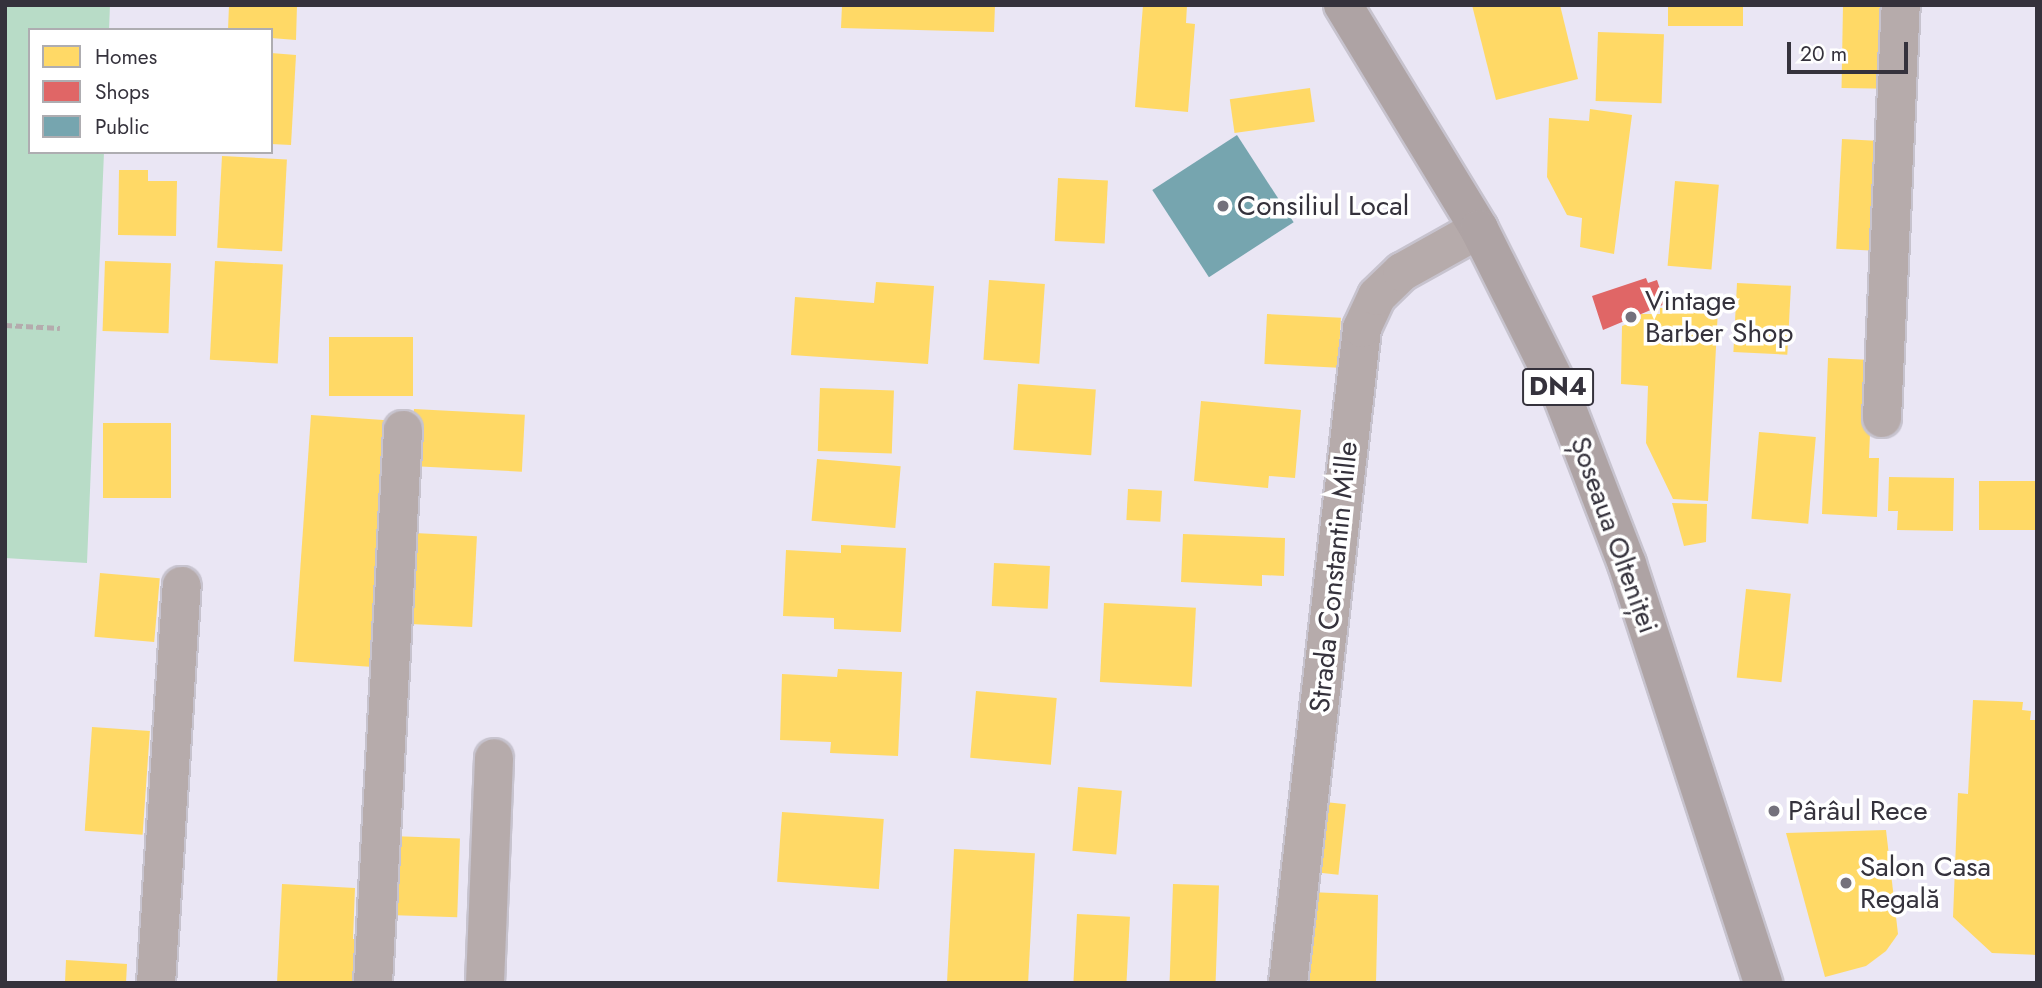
<!DOCTYPE html>
<meta charset="utf-8">
<style>
body{margin:0}
#map{position:relative;width:2042px;height:988px;overflow:hidden;background:#eae6f4;font-family:Jost,sans-serif}
div>[style]{position:absolute}
.green>*{inset:0;background:#b8dcc7}
.homes>*{inset:0;background:#ffd966;transform-origin:0 0}
.shops>*{inset:0;background:#e06666}
.public>*{inset:0;background:#76a5af;transform-origin:0 0}
.path>*{height:4.5px;margin-top:-2.25px;transform-origin:0;background:repeating-linear-gradient(90deg,#b4abad 0 7px,transparent 0 10.5px)}
.roads{filter:drop-shadow(2px 0 #c7c3ce) drop-shadow(-2px 0 #c7c3ce) drop-shadow(0 2px #c7c3ce) drop-shadow(0 -2px #c7c3ce)}
.minor>*{height:38px;margin:-19px;padding:0 19px;transform-origin:19px;border-radius:19px;background:#b6abab}
.major>*{height:38px;margin:-19px;padding:0 19px;transform-origin:19px;border-radius:19px;background:#aea3a4}
.dots>*{width:19px;height:19px;translate:-50% -50%;box-sizing:border-box;border:4px solid #fff;border-radius:50%}
span{translate:-50% -50%;white-space:nowrap;text-align:center;line-height:1.15;-webkit-text-stroke:7px #fff;paint-order:stroke}
.shield-label span{padding:2px 5px;background:#fff;border:2px solid;border-radius:5px;-webkit-text-stroke-width:0}
.shield-label{font-size:26px;color:#35323c;font-weight:700}
.poi-label{font-size:28px;color:#35323c}
.left{translate:0 -50%;text-align:left}
.street-label{font-size:28px;color:#35323c}
.frame{position:absolute;inset:0;border:7px solid #35323c;pointer-events:none}
.legend{position:absolute;left:28px;top:28px;width:245px;height:126px;box-sizing:border-box;background:#fff;border:2px solid #aeadb1;margin:0;padding:9px 12px;list-style:none;font-size:21px;color:#35323c}
.legend li{display:flex;align-items:center;gap:14px;height:35px}
.legend b{width:35px;border:2px solid #aeadb1}
.scale{position:absolute;left:1787px;top:42px;width:121px;height:32px;box-sizing:border-box;border:4px solid #35323c;border-top:0;padding-left:9px;font-size:21px;line-height:24px;white-space:nowrap;color:#35323c;-webkit-text-stroke:5px #fff;paint-order:stroke}
</style>
<div id="map">
<div class="green">
<i style="clip-path:polygon(5px 5px,110px 5px,109px 30px,30px 30px,30px 152px,104px 152px,87px 563px,5px 558px)"></i>
</div>
<div class="homes">
<i style="clip-path:polygon(229px 5px,297px 5px,296px 40px,271px 38px,271px 30px,228px 30px)"></i>
<i style="clip-path:polygon(842px 5px,995px 5px,994px 32px,841px 28px)"></i>
<i style="clip-path:polygon(1143px 5px,1187px 5px,1186px 23px,1195px 24px,1188px 112px,1135px 107px)"></i>
<i style="clip-path:polygon(1472px 5px,1560px 5px,1578px 79px,1496px 100px)"></i>
<i style="left:1668px;top:5px;width:75px;height:21px"></i>
<i style="left:1843px;top:5px;width:46px;height:83px;rotate:1deg"></i>
<i style="left:1598px;top:32px;width:66px;height:69px;rotate:2deg"></i>
<i style="clip-path:polygon(271px 53px,296px 55px,291px 145px,271px 144px)"></i>
<i style="left:1310px;top:88px;width:34px;height:81px;rotate:82deg"></i>
<i style="clip-path:polygon(1590px 109px,1632px 115px,1614px 254px,1580px 247px,1582px 218px,1567px 215px,1547px 177px,1549px 118px,1589px 121px)"></i>
<i style="left:1842px;top:139px;width:43px;height:110px;rotate:3deg"></i>
<i style="left:222px;top:156px;width:65px;height:92px;rotate:3deg"></i>
<i style="clip-path:polygon(119px 170px,148px 170px,148px 181px,177px 181px,176px 236px,118px 235px)"></i>
<i style="left:1058px;top:178px;width:50px;height:63px;rotate:3deg"></i>
<i style="left:1675px;top:181px;width:44px;height:85px;rotate:5deg"></i>
<i style="left:105px;top:261px;width:66px;height:70px;rotate:2deg"></i>
<i style="left:215px;top:261px;width:68px;height:99px;rotate:3deg"></i>
<i style="left:989px;top:280px;width:56px;height:80px;rotate:4deg"></i>
<i style="clip-path:polygon(876px 282px,934px 286px,928px 364px,791px 355px,795px 297px,874px 303px)"></i>
<i style="left:1737px;top:283px;width:54px;height:69px;rotate:3deg"></i>
<i style="clip-path:polygon(1660px 308px,1718px 309px,1708px 501px,1673px 499px,1646px 443px,1648px 386px,1621px 384px,1622px 326px,1641px 319px,1641px 314px,1660px 314px)"></i>
<i style="left:1267px;top:314px;width:74px;height:50px;rotate:3deg"></i>
<i style="left:329px;top:337px;width:84px;height:59px"></i>
<i style="clip-path:polygon(1828px 358px,1873px 360px,1869px 458px,1879px 458px,1877px 517px,1822px 514px)"></i>
<i style="left:1018px;top:384px;width:78px;height:66px;rotate:4deg"></i>
<i style="left:820px;top:388px;width:74px;height:63px;rotate:2deg"></i>
<i style="clip-path:polygon(1201px 401px,1301px 410px,1295px 478px,1269px 476px,1268px 488px,1194px 481px)"></i>
<i style="left:414px;top:409px;width:111px;height:57px;rotate:3deg"></i>
<i style="left:311px;top:415px;width:76px;height:247px;rotate:4deg"></i>
<i style="left:103px;top:423px;width:68px;height:75px"></i>
<i style="left:1759px;top:432px;width:57px;height:87px;rotate:5deg"></i>
<i style="left:817px;top:459px;width:84px;height:62px;rotate:5deg"></i>
<i style="clip-path:polygon(1889px 477px,1954px 478px,1953px 531px,1897px 530px,1898px 511px,1888px 511px)"></i>
<i style="left:2037px;top:481px;width:49px;height:58px;rotate:90deg"></i>
<i style="left:1128px;top:489px;width:34px;height:31px;rotate:3deg"></i>
<i style="clip-path:polygon(1672px 503px,1707px 504px,1706px 542px,1684px 546px)"></i>
<i style="left:415px;top:533px;width:62px;height:91px;rotate:3deg"></i>
<i style="clip-path:polygon(1183px 534px,1285px 538px,1284px 576px,1262px 575px,1262px 586px,1181px 582px)"></i>
<i style="clip-path:polygon(841px 545px,906px 548px,901px 632px,834px 629px,834px 618px,783px 616px,786px 550px,841px 553px)"></i>
<i style="left:994px;top:563px;width:56px;height:43px;rotate:3deg"></i>
<i style="left:100px;top:573px;width:60px;height:64px;rotate:5deg"></i>
<i style="left:1746px;top:589px;width:45px;height:89px;rotate:6deg"></i>
<i style="left:1104px;top:603px;width:92px;height:79px;rotate:3deg"></i>
<i style="clip-path:polygon(838px 669px,902px 672px,898px 756px,830px 753px,831px 742px,780px 740px,782px 674px,837px 677px)"></i>
<i style="left:976px;top:691px;width:81px;height:67px;rotate:5deg"></i>
<i style="clip-path:polygon(1973px 700px,2023px 702px,2022px 710px,2031px 711px,2030px 720px,2037px 720px,2037px 955px,1992px 953px,1953px 917px,1958px 793px,1968px 794px)"></i>
<i style="left:92px;top:727px;width:58px;height:104px;rotate:4deg"></i>
<i style="left:1078px;top:787px;width:44px;height:64px;rotate:5deg"></i>
<i style="left:1316px;top:801px;width:30px;height:71px;rotate:6deg"></i>
<i style="left:782px;top:812px;width:102px;height:70px;rotate:4deg"></i>
<i style="clip-path:polygon(1886px 830px,1898px 934px,1886px 951px,1866px 966px,1825px 977px,1786px 833px)"></i>
<i style="left:391px;top:836px;width:69px;height:79px;rotate:2deg"></i>
<i style="left:954px;top:849px;width:81px;height:134px;rotate:3deg"></i>
<i style="clip-path:polygon(282px 884px,355px 888px,353px 939px,367px 939px,365px 983px,277px 983px)"></i>
<i style="left:1173px;top:884px;width:46px;height:98px;rotate:2deg"></i>
<i style="clip-path:polygon(1310px 892px,1378px 895px,1376px 983px,1299px 983px)"></i>
<i style="left:1077px;top:914px;width:53px;height:69px;rotate:3deg"></i>
<i style="clip-path:polygon(66px 960px,127px 964px,126px 983px,65px 983px)"></i>
</div>
<div class="shops">
<i style="clip-path:polygon(1646px 278px,1648px 283px,1657px 280px,1665px 304px,1603px 330px,1592px 296px)"></i>
</div>
<div class="public">
<i style="left:1237px;top:135px;width:104px;height:101px;rotate:57deg"></i>
</div>
<div class="path">
<i style="left:5px;top:325px;width:55px;rotate:3.1deg"></i>
</div>
<div class="roads">
<div class="minor">
<i style="left:1882px;top:418px;width:413px;rotate:-87.4deg"></i>
<i style="left:156px;top:983px;width:398px;rotate:-86.3deg"></i>
<i style="left:373px;top:983px;width:554px;rotate:-86.89deg"></i>
<i style="left:485px;top:983px;width:225px;rotate:-87.7deg"></i>
<i style="left:1288px;top:983px;width:659px;rotate:-83.55deg"></i>
<i style="left:1362px;top:328px;width:35px;rotate:-65deg"></i>
<i style="left:1377px;top:296px;width:35px;rotate:-44deg"></i>
<i style="left:1402px;top:272px;width:88px;rotate:-29.2deg"></i>
</div>
<div class="major">
<i style="left:1343px;top:5px;width:262px;rotate:58.7deg"></i>
<i style="left:1479px;top:229px;width:183px;rotate:63.4deg"></i>
<i style="left:1561px;top:393px;width:183px;rotate:68.9deg"></i>
<i style="left:1627px;top:564px;width:441px;rotate:72deg"></i>
</div>
</div>
<div class="dots">
<i style="left:1223px;top:206px;background:#74717c"></i>
<i style="left:1631px;top:317px;background:#74717c"></i>
<i style="left:1774px;top:811px;background:#74717c"></i>
<i style="left:1846px;top:883px;background:#74717c"></i>
</div>
<div class="shield-label">
<span style="left:1558px;top:387px">DN4</span>
</div>
<div class="poi-label">
<span class="left" style="left:1237px;top:206px">Consiliul Local</span>
<span class="left" style="left:1645px;top:317px">Vintage<br>Barber Shop</span>
<span class="left" style="left:1788px;top:811px">Pârâul Rece</span>
<span class="left" style="left:1860px;top:883px">Salon Casa<br>Regală</span>
</div>
<div class="street-label">
<span style="left:1614px;top:535px;rotate:70deg">Șoseaua Olteniței</span>
<span style="left:1334px;top:577px;rotate:-84deg">Strada Constantin Mille</span>
</div>
<div class="frame"></div>
<ul class="legend">
<li><b style="height:19px;background:#ffd966"></b>Homes</li>
<li><b style="height:19px;background:#e06666"></b>Shops</li>
<li><b style="height:19px;background:#76a5af"></b>Public</li>
</ul>
<div class="scale">20 m</div>
</div>
